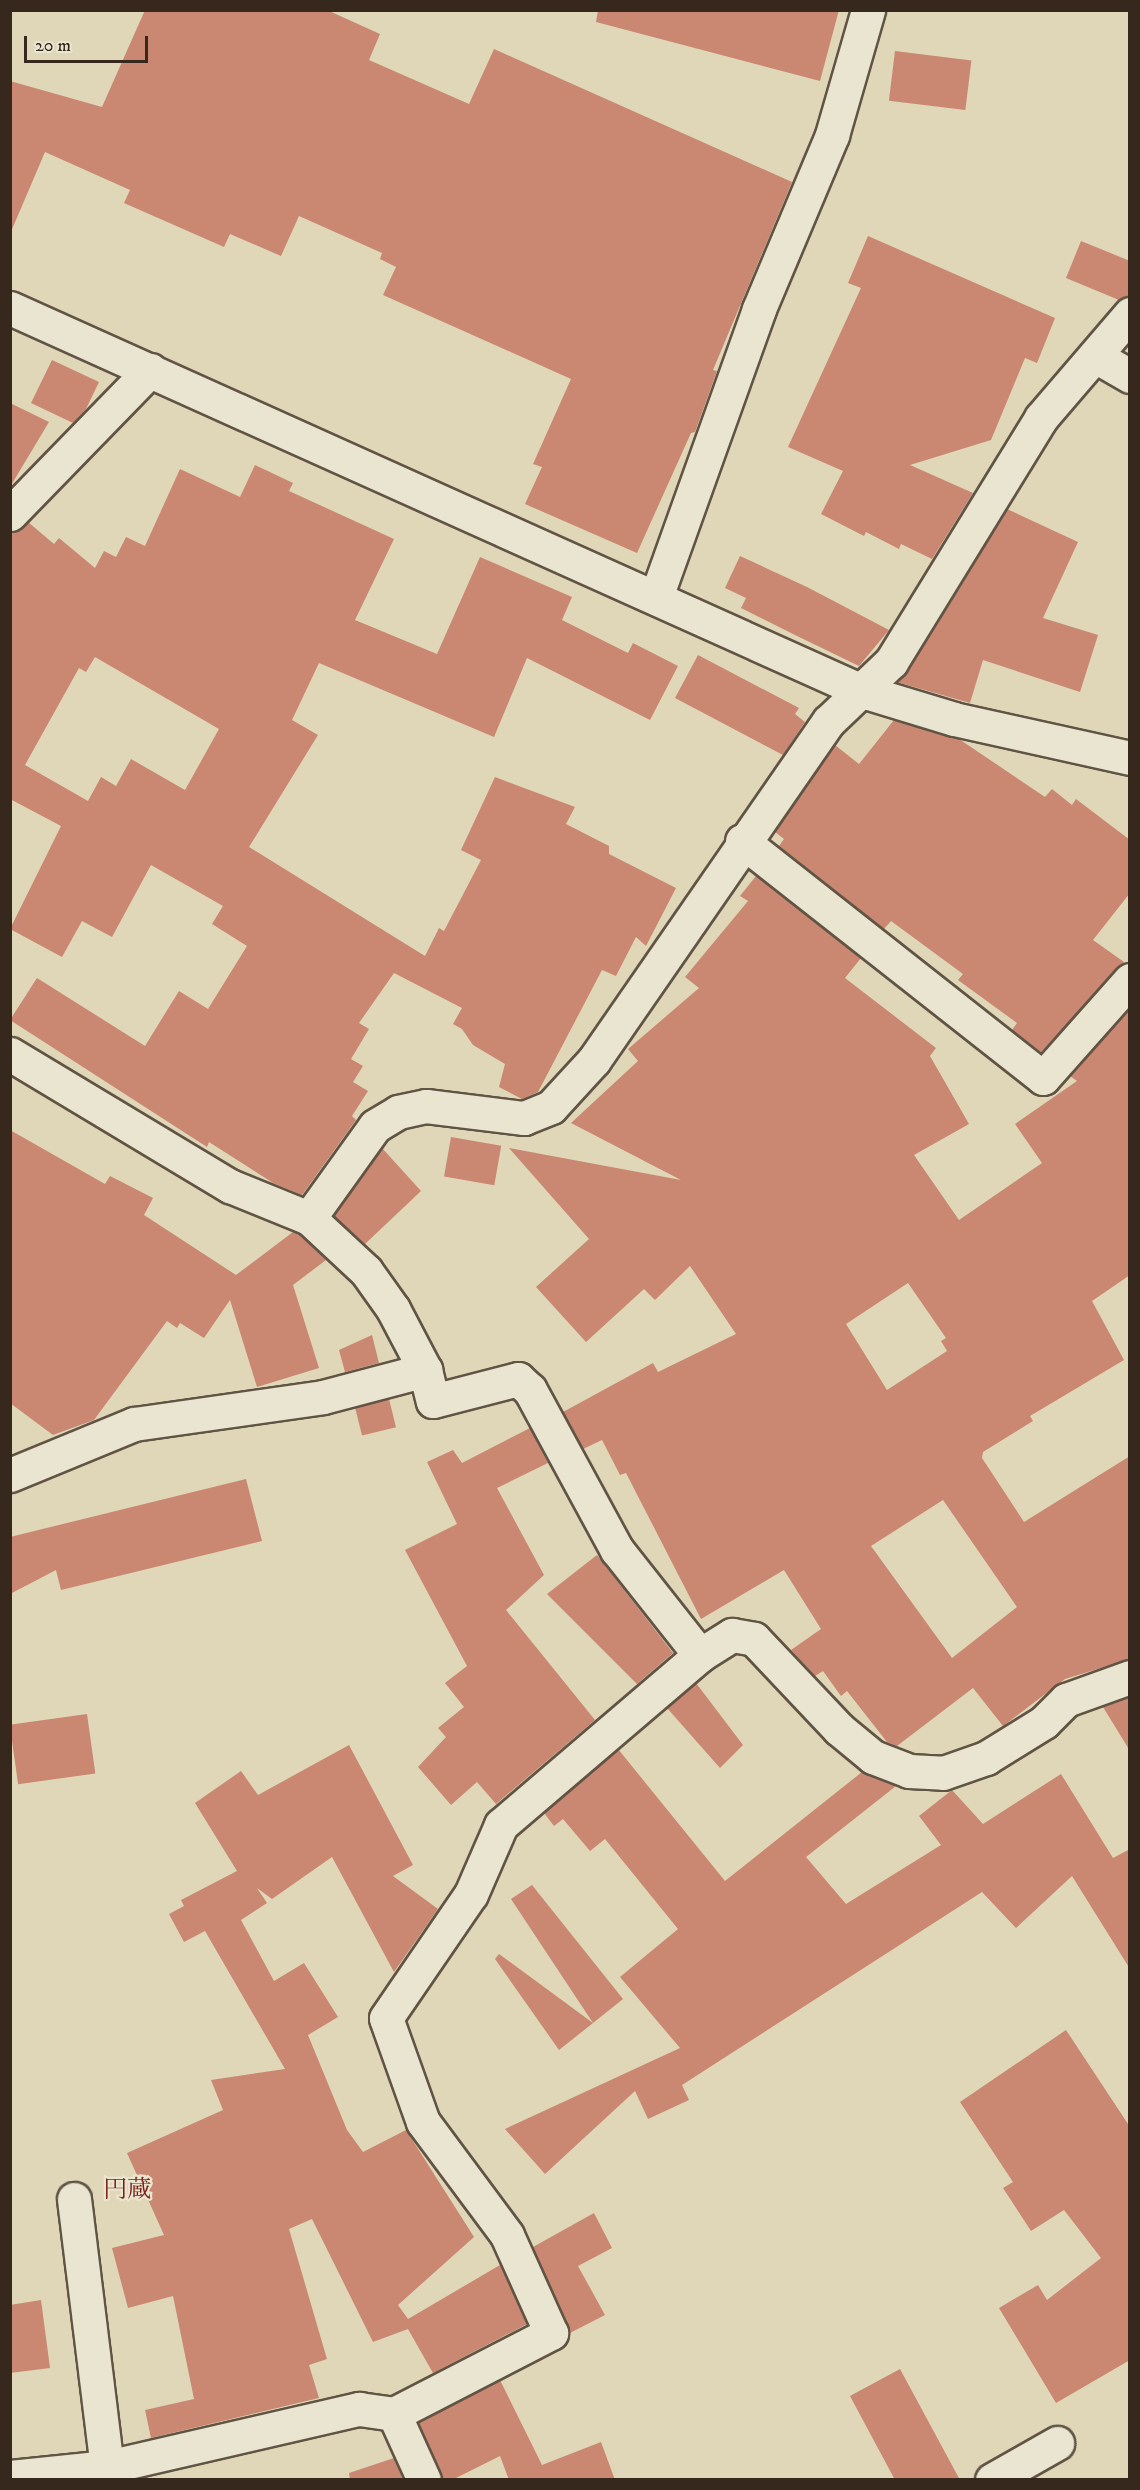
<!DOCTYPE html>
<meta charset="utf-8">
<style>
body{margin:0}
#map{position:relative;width:1140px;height:2490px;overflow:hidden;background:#dfd7b8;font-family:"IM FELL DW Pica","Noto Serif JP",serif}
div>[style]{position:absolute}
.building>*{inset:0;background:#ca8771;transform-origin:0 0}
.roads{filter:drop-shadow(2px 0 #615444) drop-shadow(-2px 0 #615444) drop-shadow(0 2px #615444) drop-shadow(0 -2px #615444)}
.minor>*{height:33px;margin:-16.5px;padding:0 16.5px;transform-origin:16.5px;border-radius:16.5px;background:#eae5d1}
span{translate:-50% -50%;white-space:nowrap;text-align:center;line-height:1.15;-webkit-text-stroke:4.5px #eae5d1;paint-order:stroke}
.neighbourhood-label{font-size:24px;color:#7a1f14}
.frame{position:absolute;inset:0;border:12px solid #37281e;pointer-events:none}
.scale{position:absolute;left:24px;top:36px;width:124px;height:27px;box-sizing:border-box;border:3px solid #37281e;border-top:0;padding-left:8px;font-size:18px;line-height:21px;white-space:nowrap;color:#37281e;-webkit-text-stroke:4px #eae5d1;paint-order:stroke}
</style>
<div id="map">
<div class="building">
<i style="clip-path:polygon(145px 10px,327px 10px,380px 34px,369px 60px,469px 104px,494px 49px,792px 182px,713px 370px,717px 371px,695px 432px,691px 433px,637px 553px,525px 504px,542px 467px,533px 464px,571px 379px,383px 295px,396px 267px,380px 259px,382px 253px,299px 216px,281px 256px,230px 234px,224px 247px,124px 203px,130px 190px,45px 152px,10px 234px,10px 81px,102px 107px)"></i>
<i style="clip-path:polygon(598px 10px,839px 10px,820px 81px,596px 22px)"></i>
<i style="left:895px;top:51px;width:77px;height:50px;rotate:7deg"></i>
<i style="clip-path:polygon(868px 236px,1055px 318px,1037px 363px,1025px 358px,991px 440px,910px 465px,973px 493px,932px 559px,901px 544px,899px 549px,866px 532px,864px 536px,821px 514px,843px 471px,788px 447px,861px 288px,848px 283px)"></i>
<i style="clip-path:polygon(1081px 241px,1130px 261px,1130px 296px,1119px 300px,1066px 278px)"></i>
<i style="clip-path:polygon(52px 360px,99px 382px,86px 409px,73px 423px,31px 403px)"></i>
<i style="clip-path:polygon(10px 403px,49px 422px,10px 487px)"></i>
<i style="clip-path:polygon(evenodd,255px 465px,293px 483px,289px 491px,394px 539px,355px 620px,437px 654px,480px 557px,572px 597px,562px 620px,628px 653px,633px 643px,678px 666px,650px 720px,527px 658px,494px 737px,319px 663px,292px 720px,318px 735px,249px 847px,425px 956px,439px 928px,444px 931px,481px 860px,461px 850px,495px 777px,575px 807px,566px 824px,609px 846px,609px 854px,676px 888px,646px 946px,636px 937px,616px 976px,602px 970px,538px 1092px,522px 1099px,499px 1087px,505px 1064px,473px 1045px,462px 1029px,453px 1024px,462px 1008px,394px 973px,359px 1023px,369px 1029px,351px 1059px,363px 1066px,353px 1082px,368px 1091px,352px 1116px,356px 1120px,302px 1195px,273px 1183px,209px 1142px,207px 1147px,10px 1020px,37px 978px,145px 1046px,179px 991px,208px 1009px,247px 946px,212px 924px,223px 906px,151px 865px,112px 937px,82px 921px,62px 957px,10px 929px,61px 826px,10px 799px,10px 532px,28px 522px,54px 544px,59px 538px,95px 568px,104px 551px,116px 557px,126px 537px,145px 546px,180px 469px,240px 497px,255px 465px,95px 657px,219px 729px,185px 790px,131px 759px,116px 786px,101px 777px,88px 801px,25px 765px,79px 668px,86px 672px,95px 657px)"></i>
<i style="clip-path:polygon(1007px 509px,1078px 542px,1043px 618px,1098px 635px,1080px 692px,983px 660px,970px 703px,897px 682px)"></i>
<i style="clip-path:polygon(740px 556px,807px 587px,889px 630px,859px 666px,795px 635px,741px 608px,746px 598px,725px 588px)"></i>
<i style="clip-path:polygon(698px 655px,799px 708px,795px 714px,805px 722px,783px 755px,675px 698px)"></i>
<i style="clip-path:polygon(894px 720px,959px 739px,1045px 797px,1052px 789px,1072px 805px,1076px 799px,1130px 840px,1130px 893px,1093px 940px,1124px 962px,1041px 1052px,1012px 1030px,1017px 1023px,958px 980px,963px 974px,891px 921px,884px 929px,779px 846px,784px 839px,775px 832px,835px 745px,859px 764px)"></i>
<i style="clip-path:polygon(evenodd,756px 876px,861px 958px,845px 978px,936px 1048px,930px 1056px,969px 1124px,914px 1155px,959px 1220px,1042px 1163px,1015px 1124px,1077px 1081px,1070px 1076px,1130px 1009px,1130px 1275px,1092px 1301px,1124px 1360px,1030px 1416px,1033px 1421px,983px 1452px,982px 1458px,1024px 1522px,1130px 1456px,1130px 1659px,1065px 1679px,1003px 1726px,973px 1688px,897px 1746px,887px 1742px,847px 1691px,841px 1696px,823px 1671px,815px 1676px,791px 1650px,821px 1629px,784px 1570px,701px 1619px,626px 1473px,620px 1475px,602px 1440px,583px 1449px,563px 1412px,653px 1363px,658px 1372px,736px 1334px,690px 1266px,655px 1300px,644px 1289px,586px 1342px,536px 1287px,589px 1239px,509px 1148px,681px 1180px,571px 1123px,638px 1061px,628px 1049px,699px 988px,685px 977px,748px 901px,740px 896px,756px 876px,908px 1283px,946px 1338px,941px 1341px,947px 1351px,887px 1390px,846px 1324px,908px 1283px,756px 876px,943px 1500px,1017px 1607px,952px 1658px,871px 1546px,943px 1500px)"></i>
<i style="clip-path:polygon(10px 1130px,105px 1184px,110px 1176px,153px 1198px,144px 1215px,236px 1275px,293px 1232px,299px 1234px,326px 1260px,293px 1285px,319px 1368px,257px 1387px,230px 1300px,204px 1338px,180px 1323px,177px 1328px,167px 1321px,94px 1420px,53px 1435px,10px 1403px)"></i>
<i style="left:451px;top:1137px;width:51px;height:40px;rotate:10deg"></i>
<i style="clip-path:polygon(382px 1148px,421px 1191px,365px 1244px,334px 1216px)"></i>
<i style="clip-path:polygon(372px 1335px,379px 1363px,345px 1372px,339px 1350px)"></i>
<i style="left:389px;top:1399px;width:29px;height:35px;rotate:76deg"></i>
<i style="clip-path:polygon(530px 1428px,548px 1463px,497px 1488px,544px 1575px,506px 1610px,595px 1720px,496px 1804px,477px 1782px,451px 1805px,418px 1767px,446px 1737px,438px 1728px,464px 1707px,445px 1683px,467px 1666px,405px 1550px,457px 1524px,427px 1462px,453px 1450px,462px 1463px)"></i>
<i style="clip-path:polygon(246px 1479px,262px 1541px,61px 1590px,56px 1570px,10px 1594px,10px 1537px)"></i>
<i style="clip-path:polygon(597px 1555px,673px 1653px,637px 1684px,547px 1594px)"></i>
<i style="clip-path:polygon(696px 1683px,743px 1745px,720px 1768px,667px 1708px)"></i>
<i style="clip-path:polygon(1130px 1697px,1130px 1751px,1103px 1707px)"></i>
<i style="left:87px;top:1714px;width:60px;height:78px;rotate:82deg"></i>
<i style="clip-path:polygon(349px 1745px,413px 1865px,393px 1876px,438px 1909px,394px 1972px,332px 1857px,272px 1899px,257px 1888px,267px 1903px,241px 1920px,274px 1981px,304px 1963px,338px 2017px,308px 2035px,347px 2130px,363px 2152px,406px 2130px,474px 2237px,398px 2305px,408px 2319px,500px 2265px,527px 2324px,433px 2373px,408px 2329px,373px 2342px,312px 2219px,289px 2229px,327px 2359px,309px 2365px,319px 2398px,151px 2438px,145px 2410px,194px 2399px,173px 2296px,128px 2308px,112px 2248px,164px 2235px,127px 2153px,223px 2110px,211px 2080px,285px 2069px,205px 1931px,184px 1942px,169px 1914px,184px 1906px,181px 1900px,237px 1871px,195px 1803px,241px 1771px,258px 1795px)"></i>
<i style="clip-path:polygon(618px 1749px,725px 1881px,862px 1772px,896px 1786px,806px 1857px,846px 1904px,941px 1845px,919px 1816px,952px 1790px,983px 1824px,1061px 1774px,1113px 1858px,1130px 1849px,1130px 1969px,1072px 1876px,1016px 1928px,982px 1892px,682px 2085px,689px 2100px,648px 2119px,635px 2091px,545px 2174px,505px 2129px,680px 2048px,620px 1977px,678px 1929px,605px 1839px,590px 1851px,563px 1819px,554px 1826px,544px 1813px)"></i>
<i style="clip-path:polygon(532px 1885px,623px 1999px,593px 2023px,511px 1899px)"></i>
<i style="clip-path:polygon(499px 1954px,593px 2023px,559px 2050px,495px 1959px)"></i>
<i style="clip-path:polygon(1066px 2030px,1130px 2127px,1130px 2360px,1056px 2403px,999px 2308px,1038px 2285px,1047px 2300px,1101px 2258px,1064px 2210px,1031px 2231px,1003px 2188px,1013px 2182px,960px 2102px)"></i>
<i style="clip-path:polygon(594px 2213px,612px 2248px,578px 2266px,605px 2315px,570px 2333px,533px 2247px)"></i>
<i style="clip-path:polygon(41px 2300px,50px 2368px,10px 2373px,10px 2305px)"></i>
<i style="clip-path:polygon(900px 2369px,960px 2480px,895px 2480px,850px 2396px)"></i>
<i style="clip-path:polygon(500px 2380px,542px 2465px,601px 2442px,615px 2480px,509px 2480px,500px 2456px,452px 2480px,442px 2480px,418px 2422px)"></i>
<i style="clip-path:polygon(394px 2458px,403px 2480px,350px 2480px,349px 2473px)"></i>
</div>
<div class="roads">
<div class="minor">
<i style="left:10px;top:308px;width:934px;rotate:24.21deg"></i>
<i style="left:862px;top:691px;width:96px;rotate:16.9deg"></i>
<i style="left:954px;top:719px;width:180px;rotate:12.5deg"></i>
<i style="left:1097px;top:357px;width:38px;rotate:30deg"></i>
<i style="left:10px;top:514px;width:201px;rotate:-45.8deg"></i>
<i style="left:656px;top:597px;width:306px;rotate:-70.3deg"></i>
<i style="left:759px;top:309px;width:189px;rotate:-67.2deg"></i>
<i style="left:832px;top:135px;width:130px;rotate:-73.9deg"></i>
<i style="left:742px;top:841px;width:383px;rotate:38.2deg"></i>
<i style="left:1043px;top:1078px;width:131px;rotate:-48.4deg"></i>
<i style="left:10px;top:1054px;width:257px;rotate:31deg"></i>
<i style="left:230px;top:1186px;width:85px;rotate:22.1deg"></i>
<i style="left:309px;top:1218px;width:78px;rotate:42.9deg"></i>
<i style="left:366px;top:1271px;width:47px;rotate:54.6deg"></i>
<i style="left:393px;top:1309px;width:69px;rotate:62.3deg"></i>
<i style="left:425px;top:1370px;width:32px;rotate:76deg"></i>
<i style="left:433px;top:1401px;width:88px;rotate:-14.5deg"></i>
<i style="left:518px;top:1379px;width:16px;rotate:43deg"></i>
<i style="left:530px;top:1390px;width:182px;rotate:61.5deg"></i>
<i style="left:617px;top:1550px;width:134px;rotate:51.7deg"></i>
<i style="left:309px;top:1218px;width:113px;rotate:-54.3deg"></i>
<i style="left:375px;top:1126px;width:27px;rotate:-31deg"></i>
<i style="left:398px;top:1112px;width:29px;rotate:-12deg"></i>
<i style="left:426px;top:1106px;width:99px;rotate:7deg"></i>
<i style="left:524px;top:1118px;width:29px;rotate:-22deg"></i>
<i style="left:551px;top:1107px;width:64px;rotate:-47.5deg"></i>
<i style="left:594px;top:1060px;width:412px;rotate:-55.3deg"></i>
<i style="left:829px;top:721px;width:86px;rotate:-43.6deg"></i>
<i style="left:891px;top:662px;width:286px;rotate:-58.4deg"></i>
<i style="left:1041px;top:418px;width:137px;rotate:-49.4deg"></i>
<i style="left:10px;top:1475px;width:134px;rotate:-22.4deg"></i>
<i style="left:134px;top:1424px;width:191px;rotate:-8.1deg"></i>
<i style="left:323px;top:1397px;width:106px;rotate:-14.8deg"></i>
<i style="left:74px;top:2199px;width:270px;rotate:83deg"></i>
<i style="left:394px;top:2414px;width:72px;rotate:65.6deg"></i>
<i style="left:10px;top:2477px;width:98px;rotate:-5.9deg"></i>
<i style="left:107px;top:2467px;width:259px;rotate:-13deg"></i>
<i style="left:359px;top:2409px;width:35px;rotate:8deg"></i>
<i style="left:394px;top:2414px;width:177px;rotate:-27.3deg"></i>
<i style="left:551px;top:2333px;width:107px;rotate:-114.2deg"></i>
<i style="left:507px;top:2235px;width:141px;rotate:-126.6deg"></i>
<i style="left:423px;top:2122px;width:110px;rotate:-109.6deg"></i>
<i style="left:386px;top:2018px;width:150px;rotate:-55.6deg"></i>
<i style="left:471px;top:1894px;width:75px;rotate:-66.5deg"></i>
<i style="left:501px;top:1825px;width:262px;rotate:-40.5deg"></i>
<i style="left:700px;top:1655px;width:38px;rotate:-32deg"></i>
<i style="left:732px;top:1635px;width:22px;rotate:10deg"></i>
<i style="left:754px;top:1639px;width:124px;rotate:46.6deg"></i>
<i style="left:839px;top:1729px;width:44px;rotate:39.5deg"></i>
<i style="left:873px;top:1757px;width:39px;rotate:21deg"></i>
<i style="left:909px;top:1771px;width:34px;rotate:3deg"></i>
<i style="left:943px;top:1773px;width:46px;rotate:-19.2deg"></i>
<i style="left:986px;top:1758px;width:68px;rotate:-31.8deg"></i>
<i style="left:1044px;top:1722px;width:31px;rotate:-45deg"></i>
<i style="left:1066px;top:1700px;width:68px;rotate:-19.8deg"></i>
<i style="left:992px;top:2480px;width:75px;rotate:-29.6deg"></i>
</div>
</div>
<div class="neighbourhood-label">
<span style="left:127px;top:2191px">円蔵</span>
</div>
<div class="frame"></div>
<div class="scale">20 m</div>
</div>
